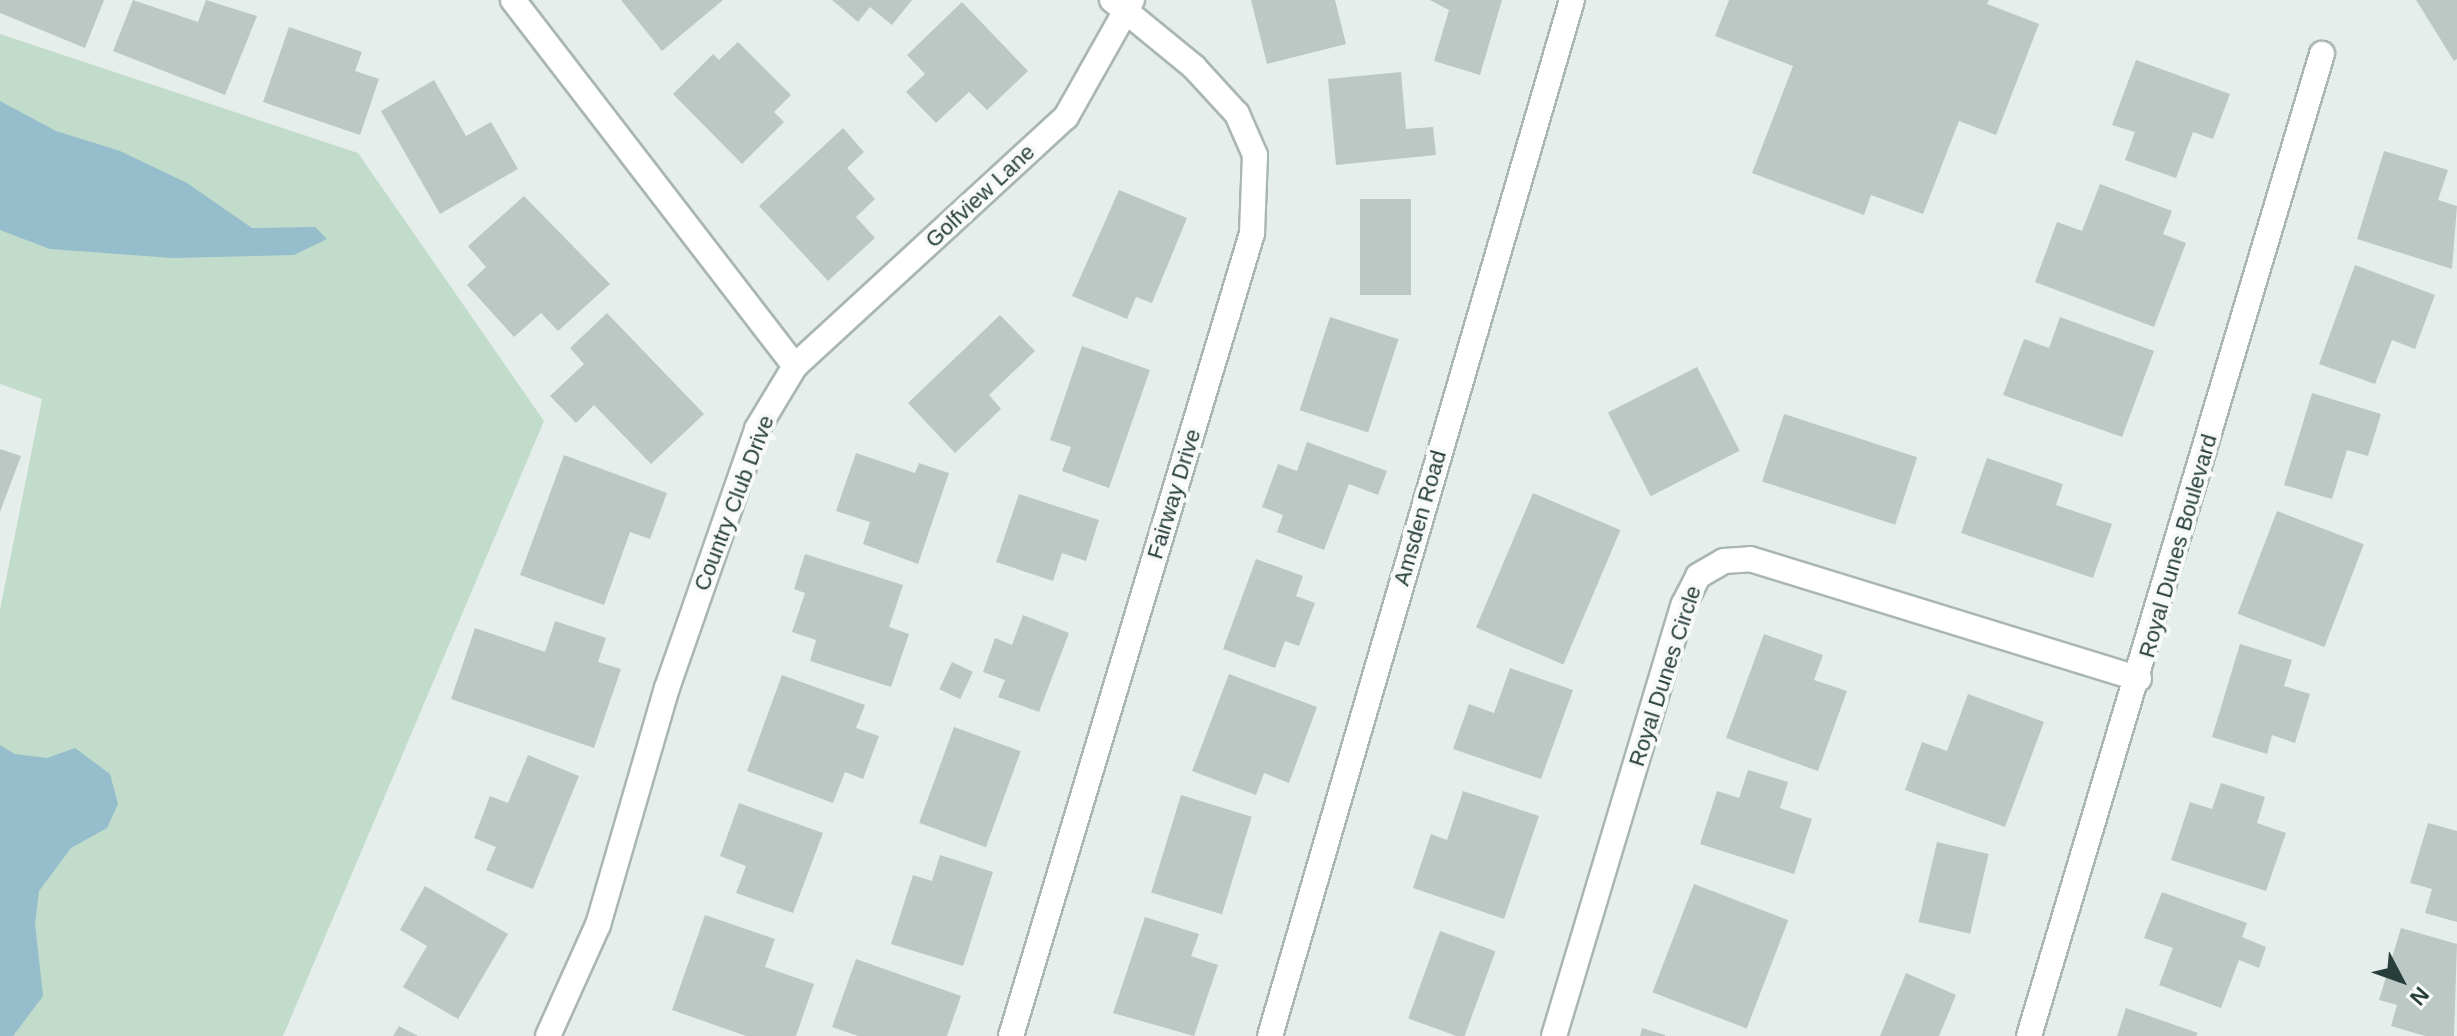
<!DOCTYPE html>
<style>
body{margin:0}
#map{position:relative;width:2457px;height:1036px;overflow:hidden;background:#e6eeeb;font-family:Helvetica,sans-serif}
div>[style]{position:absolute}
.green>*{inset:0;background:#c2dccc}
.water>*{inset:0;background:#95bdcc}
.building>*{inset:0;background:#bcc8c4;transform-origin:0 0}
.roads{filter:drop-shadow(2px 0 #a9b6b2) drop-shadow(-2px 0 #a9b6b2) drop-shadow(0 2px #a9b6b2) drop-shadow(0 -2px #a9b6b2)}
.street>*{height:24px;margin:-12px;padding:0 12px;transform-origin:12px;border-radius:12px;background:#fff}
span{translate:-50% -50%;white-space:nowrap;text-align:center;line-height:1.15;-webkit-text-stroke:8px #f7faf9;paint-order:stroke}
.street-label{font-size:22px;color:#273e3a}
.north{position:absolute;left:2361px;top:940px;width:80px;height:80px;-webkit-text-stroke:6px #f7faf9;paint-order:stroke;rotate:131deg;font-size:22px;font-weight:700;line-height:32px;text-align:center;color:#273e3a}
.north::after{content:'';display:block;margin:auto;width:28px;height:36px;background:#273e3a;clip-path:polygon(50% 0,100% 100%,50% 72%,0 100%)}
</style>
<div id="map">
<div class="green">
<i style="clip-path:polygon(0 34px,358px 153px,544px 421px,283px 1036px,0 1036px,0 610px,42px 399px,0 384px)"></i>
</div>
<div class="water">
<i style="clip-path:polygon(0 101px,56px 131px,120px 151px,187px 183px,252px 228px,315px 227px,327px 239px,294px 255px,173px 258px,50px 249px,0 230px)"></i>
<i style="clip-path:polygon(0 745px,15px 754px,47px 758px,75px 748px,110px 774px,118px 804px,107px 828px,71px 848px,39px 891px,35px 924px,43px 996px,13px 1036px,0 1036px)"></i>
</div>
<div class="building">
<i style="clip-path:polygon(0 0,104px 0,85px 48px,0 13px)"></i>
<i style="clip-path:polygon(133px 0,198px 22px,206px 0,257px 16px,225px 95px,113px 51px)"></i>
<i style="clip-path:polygon(621px 0,723px 0,662px 51px)"></i>
<i style="clip-path:polygon(832px 0,912px 0,892px 25px,870px 7px,858px 22px)"></i>
<i style="clip-path:polygon(1251px 0,1335px 0,1346px 44px,1267px 64px)"></i>
<i style="clip-path:polygon(1430px 0,1502px 0,1480px 75px,1434px 61px,1449px 10px)"></i>
<i style="clip-path:polygon(1729px 0,1989px 0,1987px 4px,2039px 24px,1996px 135px,1959px 121px,1923px 214px,1871px 195px,1864px 215px,1752px 173px,1793px 66px,1715px 36px)"></i>
<i style="clip-path:polygon(2416px 0,2457px 0,2457px 59px,2454px 61px)"></i>
<i style="clip-path:polygon(962px 2px,1028px 71px,987px 110px,969px 92px,936px 123px,906px 92px,925px 74px,907px 55px)"></i>
<i style="clip-path:polygon(289px 27px,362px 52px,355px 71px,379px 79px,360px 135px,263px 102px)"></i>
<i style="clip-path:polygon(738px 42px,791px 95px,774px 112px,784px 122px,742px 164px,673px 94px,713px 54px,719px 60px)"></i>
<i style="clip-path:polygon(2136px 60px,2230px 94px,2213px 139px,2193px 132px,2176px 178px,2125px 160px,2135px 132px,2112px 125px)"></i>
<i style="clip-path:polygon(1401px 72px,1406px 129px,1433px 127px,1436px 155px,1336px 165px,1328px 79px)"></i>
<i style="clip-path:polygon(434px 80px,466px 136px,491px 122px,518px 169px,440px 214px,381px 111px)"></i>
<i style="clip-path:polygon(843px 128px,864px 152px,847px 168px,875px 199px,856px 217px,875px 238px,828px 281px,759px 206px)"></i>
<i style="clip-path:polygon(2384px 151px,2448px 170px,2438px 200px,2457px 206px,2452px 269px,2357px 239px)"></i>
<i style="clip-path:polygon(2100px 184px,2172px 211px,2163px 234px,2186px 243px,2154px 327px,2035px 282px,2057px 222px,2082px 231px)"></i>
<i style="clip-path:polygon(1119px 190px,1187px 218px,1152px 303px,1136px 297px,1127px 319px,1072px 296px)"></i>
<i style="clip-path:polygon(524px 196px,610px 284px,558px 331px,541px 313px,514px 337px,467px 285px,486px 267px,468px 246px)"></i>
<i style="left:1360px;top:199px;width:51px;height:96px"></i>
<i style="clip-path:polygon(2355px 265px,2435px 295px,2415px 349px,2392px 340px,2375px 384px,2319px 364px)"></i>
<i style="clip-path:polygon(607px 313px,704px 414px,651px 464px,594px 405px,576px 423px,550px 396px,584px 364px,570px 348px)"></i>
<i style="clip-path:polygon(1000px 315px,1035px 351px,989px 395px,1001px 409px,955px 453px,908px 403px)"></i>
<i style="left:1330px;top:317px;width:72px;height:98px;rotate:18deg"></i>
<i style="clip-path:polygon(2060px 317px,2154px 351px,2122px 437px,2003px 395px,2024px 339px,2049px 348px)"></i>
<i style="clip-path:polygon(1082px 346px,1150px 370px,1109px 488px,1062px 471px,1071px 447px,1050px 440px)"></i>
<i style="left:1697px;top:367px;width:94px;height:100px;rotate:63deg"></i>
<i style="clip-path:polygon(2312px 393px,2381px 414px,2368px 456px,2347px 450px,2332px 499px,2284px 485px)"></i>
<i style="left:1784px;top:414px;width:140px;height:71px;rotate:18deg"></i>
<i style="clip-path:polygon(1307px 442px,1387px 471px,1378px 495px,1349px 484px,1324px 550px,1277px 532px,1283px 515px,1262px 507px,1278px 464px,1297px 471px)"></i>
<i style="clip-path:polygon(0 449px,21px 456px,0 512px)"></i>
<i style="clip-path:polygon(856px 453px,915px 473px,919px 463px,949px 473px,918px 564px,863px 544px,870px 522px,836px 511px)"></i>
<i style="clip-path:polygon(564px 455px,667px 493px,650px 539px,630px 532px,604px 605px,520px 575px)"></i>
<i style="clip-path:polygon(1987px 458px,2063px 484px,2056px 505px,2112px 524px,2093px 578px,1961px 533px)"></i>
<i style="left:1533px;top:493px;width:95px;height:146px;rotate:23deg"></i>
<i style="clip-path:polygon(1019px 494px,1099px 520px,1086px 561px,1062px 553px,1053px 581px,996px 562px)"></i>
<i style="left:2277px;top:511px;width:93px;height:110px;rotate:21deg"></i>
<i style="clip-path:polygon(805px 554px,903px 585px,889px 627px,909px 634px,891px 687px,810px 661px,816px 640px,792px 632px,805px 593px,794px 589px)"></i>
<i style="clip-path:polygon(1256px 559px,1303px 576px,1296px 596px,1315px 603px,1299px 646px,1285px 641px,1275px 668px,1223px 649px)"></i>
<i style="clip-path:polygon(1023px 615px,1069px 633px,1039px 712px,998px 697px,1005px 680px,983px 672px,995px 638px,1012px 645px)"></i>
<i style="clip-path:polygon(555px 621px,606px 638px,598px 662px,621px 669px,594px 748px,451px 699px,475px 628px,545px 652px)"></i>
<i style="clip-path:polygon(1764px 634px,1823px 655px,1814px 680px,1847px 691px,1818px 771px,1726px 738px)"></i>
<i style="clip-path:polygon(2240px 644px,2292px 660px,2284px 686px,2310px 694px,2295px 743px,2272px 735px,2267px 754px,2212px 737px)"></i>
<i style="left:952px;top:662px;width:23px;height:30px;rotate:25deg"></i>
<i style="clip-path:polygon(1510px 668px,1573px 690px,1541px 779px,1453px 749px,1469px 704px,1494px 713px)"></i>
<i style="clip-path:polygon(1229px 674px,1317px 707px,1289px 783px,1264px 773px,1256px 795px,1192px 771px)"></i>
<i style="clip-path:polygon(782px 675px,865px 705px,856px 728px,879px 736px,863px 779px,845px 772px,833px 803px,747px 771px)"></i>
<i style="clip-path:polygon(1968px 694px,2044px 722px,2005px 827px,1905px 790px,1922px 742px,1947px 751px)"></i>
<i style="left:954px;top:727px;width:71px;height:102px;rotate:20deg"></i>
<i style="clip-path:polygon(528px 755px,579px 776px,533px 889px,486px 870px,496px 847px,474px 838px,490px 796px,508px 803px)"></i>
<i style="clip-path:polygon(1748px 770px,1788px 782px,1780px 808px,1812px 819px,1794px 874px,1700px 844px,1717px 791px,1739px 798px)"></i>
<i style="clip-path:polygon(2221px 783px,2265px 797px,2257px 823px,2286px 833px,2266px 891px,2171px 860px,2190px 802px,2212px 809px)"></i>
<i style="clip-path:polygon(1463px 791px,1539px 816px,1504px 919px,1413px 888px,1431px 834px,1447px 840px)"></i>
<i style="left:1181px;top:795px;width:74px;height:102px;rotate:17deg"></i>
<i style="clip-path:polygon(739px 803px,823px 833px,793px 913px,736px 893px,746px 866px,720px 856px)"></i>
<i style="clip-path:polygon(2428px 823px,2457px 831px,2457px 922px,2425px 913px,2432px 889px,2410px 883px)"></i>
<i style="left:1937px;top:842px;width:53px;height:82px;rotate:13deg"></i>
<i style="clip-path:polygon(940px 855px,993px 872px,963px 966px,891px 944px,913px 875px,932px 881px)"></i>
<i style="left:1694px;top:884px;width:101px;height:116px;rotate:21deg"></i>
<i style="clip-path:polygon(425px 886px,508px 934px,458px 1019px,403px 987px,427px 946px,400px 930px)"></i>
<i style="clip-path:polygon(2162px 892px,2247px 923px,2242px 937px,2266px 947px,2259px 968px,2239px 960px,2221px 1008px,2159px 985px,2173px 948px,2144px 938px)"></i>
<i style="clip-path:polygon(705px 915px,775px 939px,765px 967px,814px 984px,796px 1036px,746px 1036px,672px 1010px)"></i>
<i style="clip-path:polygon(1145px 917px,1199px 934px,1191px 956px,1218px 965px,1194px 1036px,1113px 1013px)"></i>
<i style="clip-path:polygon(2401px 928px,2457px 944px,2454px 1036px,2425px 1036px,2391px 1026px,2397px 1005px,2379px 1000px)"></i>
<i style="left:1440px;top:931px;width:59px;height:93px;rotate:20deg"></i>
<i style="clip-path:polygon(856px 959px,961px 996px,947px 1036px,858px 1036px,832px 1027px)"></i>
<i style="clip-path:polygon(1906px 973px,1956px 995px,1939px 1036px,1880px 1036px)"></i>
<i style="clip-path:polygon(2126px 1008px,2198px 1033px,2196px 1036px,2117px 1036px)"></i>
<i style="clip-path:polygon(399px 1026px,418px 1036px,393px 1036px)"></i>
<i style="clip-path:polygon(1642px 1028px,1665px 1035px,1665px 1036px,1640px 1036px)"></i>
</div>
<div class="roads">
<div class="street">
<i style="left:513px;top:0;width:462px;rotate:52.4deg"></i>
<i style="left:548px;top:1036px;width:122px;rotate:-65.8deg"></i>
<i style="left:598px;top:925px;width:247px;rotate:-73.8deg"></i>
<i style="left:667px;top:688px;width:274px;rotate:-70.8deg"></i>
<i style="left:757px;top:429px;width:74px;rotate:-58.9deg"></i>
<i style="left:795px;top:366px;width:368px;rotate:-42.6deg"></i>
<i style="left:1066px;top:117px;width:134px;rotate:-60.6deg"></i>
<i style="left:1011px;top:1036px;width:838px;rotate:-73.29deg"></i>
<i style="left:1252px;top:233px;width:78px;rotate:-87.8deg"></i>
<i style="left:1255px;top:155px;width:45px;rotate:-113.7deg"></i>
<i style="left:1237px;top:114px;width:64px;rotate:-132.5deg"></i>
<i style="left:1194px;top:67px;width:106px;rotate:-140.7deg"></i>
<i style="left:1270px;top:1036px;width:1079px;rotate:-73.75deg"></i>
<i style="left:1554px;top:1036px;width:451px;rotate:-73.3deg"></i>
<i style="left:1684px;top:604px;width:31px;rotate:-63deg"></i>
<i style="left:1698px;top:576px;width:30px;rotate:-30deg"></i>
<i style="left:1724px;top:561px;width:26px;rotate:-4deg"></i>
<i style="left:1750px;top:559px;width:407px;rotate:17.1deg"></i>
<i style="left:2029px;top:1036px;width:1025px;rotate:-73.39deg"></i>
</div>
</div>
<div class="street-label">
<span style="left:980px;top:196px;rotate:-43deg">Golfview Lane</span>
<span style="left:1174px;top:494px;rotate:-73deg">Fairway Drive</span>
<span style="left:734px;top:503px;rotate:-69deg">Country Club Drive</span>
<span style="left:1420px;top:518px;rotate:-74deg">Amsden Road</span>
<span style="left:2178px;top:546px;rotate:-74deg">Royal Dunes Boulevard</span>
<span style="left:1665px;top:676px;rotate:-72deg">Royal Dunes Circle</span>
</div>
<div class="north">N</div>
</div>
